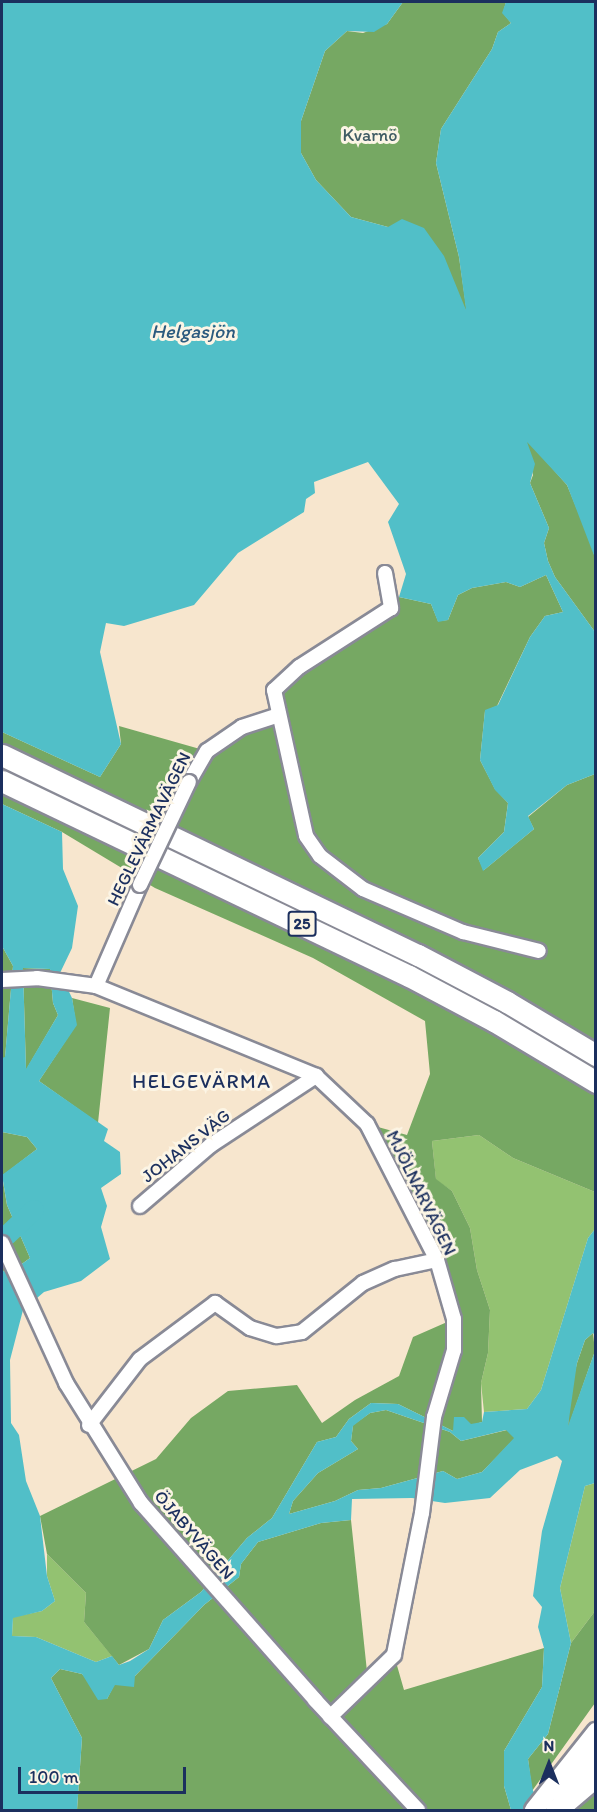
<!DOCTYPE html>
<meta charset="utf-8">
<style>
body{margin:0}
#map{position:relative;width:597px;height:1812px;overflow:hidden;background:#f7e6ce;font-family:Itim,sans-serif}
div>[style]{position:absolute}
.green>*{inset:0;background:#93c271}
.forest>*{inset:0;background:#76a863}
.water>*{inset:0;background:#51bfc8}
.river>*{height:20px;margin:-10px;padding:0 10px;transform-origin:10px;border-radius:10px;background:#51bfc8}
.roads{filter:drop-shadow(2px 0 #898a96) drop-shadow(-2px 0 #898a96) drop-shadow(0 2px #898a96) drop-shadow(0 -2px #898a96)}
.minor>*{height:14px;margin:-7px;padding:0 7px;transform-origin:7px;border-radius:7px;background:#fff}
.major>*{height:18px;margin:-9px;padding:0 9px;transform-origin:9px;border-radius:9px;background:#fff}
.highway>*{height:21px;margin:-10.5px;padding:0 10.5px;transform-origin:10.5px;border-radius:10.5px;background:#fff}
.bridges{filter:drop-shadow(2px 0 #898a96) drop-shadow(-2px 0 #898a96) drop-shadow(0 2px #898a96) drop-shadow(0 -2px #898a96)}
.minor-bridge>*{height:14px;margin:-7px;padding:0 7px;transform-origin:7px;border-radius:7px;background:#fff}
span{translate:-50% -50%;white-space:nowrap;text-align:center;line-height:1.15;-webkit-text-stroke:6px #fcf5e5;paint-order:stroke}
.shield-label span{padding:2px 4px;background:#fcf5e5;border:2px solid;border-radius:4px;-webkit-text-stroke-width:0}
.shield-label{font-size:16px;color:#1b2f5e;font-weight:700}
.park-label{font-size:18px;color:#3f5b64}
.street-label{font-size:18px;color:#1b2f5e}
.water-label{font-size:20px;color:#2b5a7e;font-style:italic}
.neighbourhood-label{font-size:20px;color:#1b2f5e;letter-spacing:1.5px}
.frame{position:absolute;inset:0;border:3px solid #1b2f5e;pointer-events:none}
.north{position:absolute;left:519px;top:1734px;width:60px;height:60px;-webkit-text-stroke:4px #fcf5e5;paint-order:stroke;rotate:0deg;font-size:16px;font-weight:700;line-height:24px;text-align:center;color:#1b2f5e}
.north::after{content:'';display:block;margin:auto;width:21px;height:27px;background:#1b2f5e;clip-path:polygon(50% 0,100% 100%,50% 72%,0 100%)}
.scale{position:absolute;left:18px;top:1767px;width:168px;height:27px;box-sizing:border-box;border:3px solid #1b2f5e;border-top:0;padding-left:8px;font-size:18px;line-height:21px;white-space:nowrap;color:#1b2f5e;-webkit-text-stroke:4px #fcf5e5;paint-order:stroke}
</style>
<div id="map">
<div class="green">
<i style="clip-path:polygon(479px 1135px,513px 1158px,595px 1192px,595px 1229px,588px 1238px,541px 1390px,527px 1409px,484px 1412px,481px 1383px,488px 1353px,490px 1310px,477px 1270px,470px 1228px,452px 1191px,436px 1180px,432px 1141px)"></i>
<i style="clip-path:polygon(595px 1483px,595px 1611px,571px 1643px,560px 1588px,585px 1486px)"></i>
<i style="clip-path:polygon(47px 1554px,86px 1593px,84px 1622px,112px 1656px,96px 1662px,36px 1637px,12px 1636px,13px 1617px,42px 1611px,55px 1601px,47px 1576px)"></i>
</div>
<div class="forest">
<i style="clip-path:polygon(403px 2px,506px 2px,503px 13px,511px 23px,498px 32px,492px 49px,441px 129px,436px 163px,459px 257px,467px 313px,460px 299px,388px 227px,351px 217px,316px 180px,301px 153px,301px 121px,325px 51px,347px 31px,363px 33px,387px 24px)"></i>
<i style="clip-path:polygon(526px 439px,567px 485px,591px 543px,595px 558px,595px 632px,555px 577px,548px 561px,544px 543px,549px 528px,530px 483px,533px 475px)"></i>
<i style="clip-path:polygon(546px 575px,563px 612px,545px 616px,530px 637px,497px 706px,485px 711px,480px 760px,495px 789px,508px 803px,504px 832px,478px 858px,484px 870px,534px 829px,528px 817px,567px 785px,595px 774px,595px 1192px,513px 1158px,479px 1135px,432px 1141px,436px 1179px,452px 1191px,470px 1228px,477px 1270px,490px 1310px,488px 1353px,481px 1383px,482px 1422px,453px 1431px,398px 1404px,371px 1403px,349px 1419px,336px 1437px,317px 1442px,272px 1518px,247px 1538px,201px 1592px,163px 1620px,149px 1649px,119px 1665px,84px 1622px,86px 1593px,47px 1554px,40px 1516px,156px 1459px,191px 1418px,228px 1391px,297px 1385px,322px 1423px,355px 1400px,399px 1376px,413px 1337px,454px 1319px,437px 1260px,367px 1124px,407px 1135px,430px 1074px,425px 1021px,313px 958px,155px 888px,62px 832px,2px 804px,2px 732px,100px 777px,121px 744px,119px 726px,207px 751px,278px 715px,274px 690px,391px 608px,399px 597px,431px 604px,438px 621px,448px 620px,458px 595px,472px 588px,506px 582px,520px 587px)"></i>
<i style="clip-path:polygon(2px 946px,13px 966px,5px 1058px,2px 1058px)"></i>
<i style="clip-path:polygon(23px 968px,50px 969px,53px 1003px,58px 1015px,26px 1070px)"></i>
<i style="clip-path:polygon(72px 998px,110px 1008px,98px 1123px,39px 1081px,76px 1025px)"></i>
<i style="clip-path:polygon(2px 1132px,27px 1137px,37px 1149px,2px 1176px,7px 1205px,30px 1258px,8px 1274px,2px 1270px)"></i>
<i style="clip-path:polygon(593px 1333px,595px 1351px,568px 1428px,569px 1397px,577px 1363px,585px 1340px)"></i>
<i style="clip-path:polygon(386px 1410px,450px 1432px,461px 1441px,507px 1430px,515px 1438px,482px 1472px,457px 1479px,443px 1471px,381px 1488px,358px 1490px,335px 1501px,289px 1514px,293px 1501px,318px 1473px,358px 1449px,351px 1441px,353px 1425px,370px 1413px)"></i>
<i style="clip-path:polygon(351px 1520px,368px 1681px,394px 1655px,404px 1690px,544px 1648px,542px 1687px,504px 1751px,504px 1786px,511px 1810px,77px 1810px,82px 1738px,51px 1678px,60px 1669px,82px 1674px,107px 1699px,114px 1685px,135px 1676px,204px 1605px,239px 1577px,241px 1564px,258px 1542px,321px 1523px)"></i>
<i style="clip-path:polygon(595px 1611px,595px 1703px,532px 1791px,528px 1759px,548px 1734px,571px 1643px)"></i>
<i style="clip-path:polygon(595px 1794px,595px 1810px,576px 1810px)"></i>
</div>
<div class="water">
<i style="clip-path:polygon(2px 2px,403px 2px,387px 24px,374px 32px,347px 31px,325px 51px,301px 121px,301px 153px,316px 180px,351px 217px,388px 227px,402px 219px,424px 228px,444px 256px,466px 310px,459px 257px,436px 163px,441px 129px,492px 49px,498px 32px,511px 23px,502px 13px,506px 2px,595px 2px,595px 558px,567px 485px,527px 442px,535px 464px,530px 483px,549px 528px,544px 543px,548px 561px,555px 577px,595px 632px,595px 774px,567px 785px,528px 816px,534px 829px,483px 871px,478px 858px,504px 832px,508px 803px,495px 790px,480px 760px,485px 710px,498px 705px,530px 637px,545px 616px,563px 612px,546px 575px,520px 587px,506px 582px,472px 588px,458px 595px,448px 620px,438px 622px,431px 604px,399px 597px,406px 574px,388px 522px,399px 504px,368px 462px,314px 482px,315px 493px,306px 499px,304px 512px,238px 553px,194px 605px,124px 626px,106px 623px,100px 652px,121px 744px,100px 777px,2px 732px)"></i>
<i style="clip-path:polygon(evenodd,2px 804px,62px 832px,63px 869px,78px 906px,72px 948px,60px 973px,72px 998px,77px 1025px,39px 1081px,108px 1129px,104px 1141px,120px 1152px,121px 1174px,101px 1188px,107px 1206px,101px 1227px,110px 1259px,81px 1281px,44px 1292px,23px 1310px,10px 1360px,11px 1423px,19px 1435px,26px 1481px,40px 1516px,47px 1576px,55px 1601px,42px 1611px,13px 1618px,12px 1636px,36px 1637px,96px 1662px,112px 1656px,119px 1665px,130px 1661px,149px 1649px,163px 1620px,201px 1592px,247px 1538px,272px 1518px,317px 1442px,336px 1437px,349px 1419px,371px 1403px,398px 1404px,453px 1431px,454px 1417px,464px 1417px,471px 1424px,482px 1422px,484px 1412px,527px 1409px,541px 1390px,588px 1238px,595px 1229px,595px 1336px,593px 1333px,585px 1340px,577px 1363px,568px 1426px,595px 1351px,595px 1483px,585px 1486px,560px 1588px,571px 1643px,548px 1734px,528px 1759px,533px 1791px,552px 1810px,511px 1810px,504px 1786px,504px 1751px,542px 1687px,544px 1648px,538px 1627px,542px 1607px,533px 1596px,542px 1531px,562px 1461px,557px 1456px,520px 1470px,490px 1498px,445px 1503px,412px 1498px,352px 1499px,351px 1520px,321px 1523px,258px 1542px,241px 1564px,239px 1577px,204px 1605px,135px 1676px,134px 1687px,115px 1685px,107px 1699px,98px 1700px,82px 1674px,60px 1669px,51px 1678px,82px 1738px,77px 1810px,2px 1810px,2px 1270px,8px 1274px,30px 1258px,7px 1205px,2px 1175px,37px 1149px,27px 1137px,2px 1132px,2px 1058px,5px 1057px,13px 966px,2px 946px,2px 804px,23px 968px,50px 969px,53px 1003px,58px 1015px,26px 1069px,23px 968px,2px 804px,386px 1410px,450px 1432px,461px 1441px,506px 1430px,514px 1438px,482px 1472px,457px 1479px,443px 1471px,381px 1488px,358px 1490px,335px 1501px,289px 1514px,293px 1501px,318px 1473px,358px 1449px,351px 1441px,353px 1426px,370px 1413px,386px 1410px)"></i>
</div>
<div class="river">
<i style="left:2px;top:1240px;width:44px;rotate:-43.2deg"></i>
</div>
<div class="roads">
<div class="minor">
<i style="left:385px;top:573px;width:36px;rotate:80deg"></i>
<i style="left:391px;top:608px;width:109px;rotate:147.3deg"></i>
<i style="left:299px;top:667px;width:34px;rotate:137deg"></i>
<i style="left:274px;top:690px;width:149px;rotate:77.6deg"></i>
<i style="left:306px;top:836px;width:24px;rotate:55deg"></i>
<i style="left:320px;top:856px;width:54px;rotate:37.5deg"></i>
<i style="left:363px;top:889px;width:109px;rotate:23.3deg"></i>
<i style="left:463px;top:932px;width:78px;rotate:14deg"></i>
<i style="left:189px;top:782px;width:36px;rotate:-60deg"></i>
<i style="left:207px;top:751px;width:42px;rotate:-34.4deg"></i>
<i style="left:242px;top:727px;width:38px;rotate:-18deg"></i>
<i style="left:2px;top:980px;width:35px;rotate:-3deg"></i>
<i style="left:37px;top:978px;width:60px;rotate:7.7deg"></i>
<i style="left:96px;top:986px;width:238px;rotate:22.2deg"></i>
<i style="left:316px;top:1076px;width:70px;rotate:43.3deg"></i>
<i style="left:367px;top:1124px;width:153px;rotate:62.8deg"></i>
<i style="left:437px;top:1260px;width:61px;rotate:73.9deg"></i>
<i style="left:454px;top:1319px;width:31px;rotate:90deg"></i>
<i style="left:454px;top:1350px;width:70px;rotate:106.6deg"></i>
<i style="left:434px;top:1417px;width:97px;rotate:97.1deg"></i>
<i style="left:422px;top:1513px;width:145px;rotate:101.2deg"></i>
<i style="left:394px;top:1655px;width:89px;rotate:135.9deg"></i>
<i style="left:96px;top:986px;width:110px;rotate:-66.5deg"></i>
<i style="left:140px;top:1206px;width:94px;rotate:-40.7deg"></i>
<i style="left:211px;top:1145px;width:126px;rotate:-33.3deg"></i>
<i style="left:2px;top:1243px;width:154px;rotate:65.4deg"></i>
<i style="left:66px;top:1383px;width:142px;rotate:58deg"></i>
<i style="left:141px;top:1503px;width:263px;rotate:48.5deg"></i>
<i style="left:315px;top:1700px;width:151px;rotate:46.9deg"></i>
<i style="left:89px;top:1425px;width:83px;rotate:-52.3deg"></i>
<i style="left:140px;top:1359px;width:94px;rotate:-36.7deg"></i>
<i style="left:215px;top:1303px;width:43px;rotate:35.5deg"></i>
<i style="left:250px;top:1328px;width:28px;rotate:17deg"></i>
<i style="left:277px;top:1336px;width:25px;rotate:-9deg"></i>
<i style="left:302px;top:1332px;width:78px;rotate:-38.8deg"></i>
<i style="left:363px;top:1283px;width:35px;rotate:-24deg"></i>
<i style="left:395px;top:1269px;width:43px;rotate:-12.1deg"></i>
</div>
<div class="major">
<i style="left:562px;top:1798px;width:55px;rotate:-51.7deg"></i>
<i style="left:534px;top:1810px;width:100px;rotate:-51.5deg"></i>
</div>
<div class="highway">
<i style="left:2px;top:755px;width:462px;rotate:25.7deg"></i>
<i style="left:418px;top:955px;width:101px;rotate:27.8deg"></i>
<i style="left:507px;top:1002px;width:104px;rotate:30.8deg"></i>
<i style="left:2px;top:781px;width:451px;rotate:25.6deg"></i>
<i style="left:409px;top:976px;width:96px;rotate:27.9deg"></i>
<i style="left:494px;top:1021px;width:119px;rotate:30.9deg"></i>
<i style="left:556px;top:1810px;width:52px;rotate:-40.4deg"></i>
</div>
</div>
<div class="bridges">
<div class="minor-bridge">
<i style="left:140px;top:885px;width:114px;rotate:-64.6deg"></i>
</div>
</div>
<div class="shield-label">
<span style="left:302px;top:924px">25</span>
</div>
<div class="park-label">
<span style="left:370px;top:135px">Kvarnö</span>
</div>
<div class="street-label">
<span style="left:149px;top:829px;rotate:-64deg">HEGLEVÄRMAVÄGEN</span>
<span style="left:186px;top:1146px;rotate:-38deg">JOHANS VÄG</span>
<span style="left:421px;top:1193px;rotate:64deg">MJÖLNARVÄGEN</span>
<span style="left:194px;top:1535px;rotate:49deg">ÖJABYVÄGEN</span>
</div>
<div class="water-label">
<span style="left:193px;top:331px">Helgasjön</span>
</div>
<div class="neighbourhood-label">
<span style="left:202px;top:1081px">HELGEVÄRMA</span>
</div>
<div class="frame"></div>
<div class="north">N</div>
<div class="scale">100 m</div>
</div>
